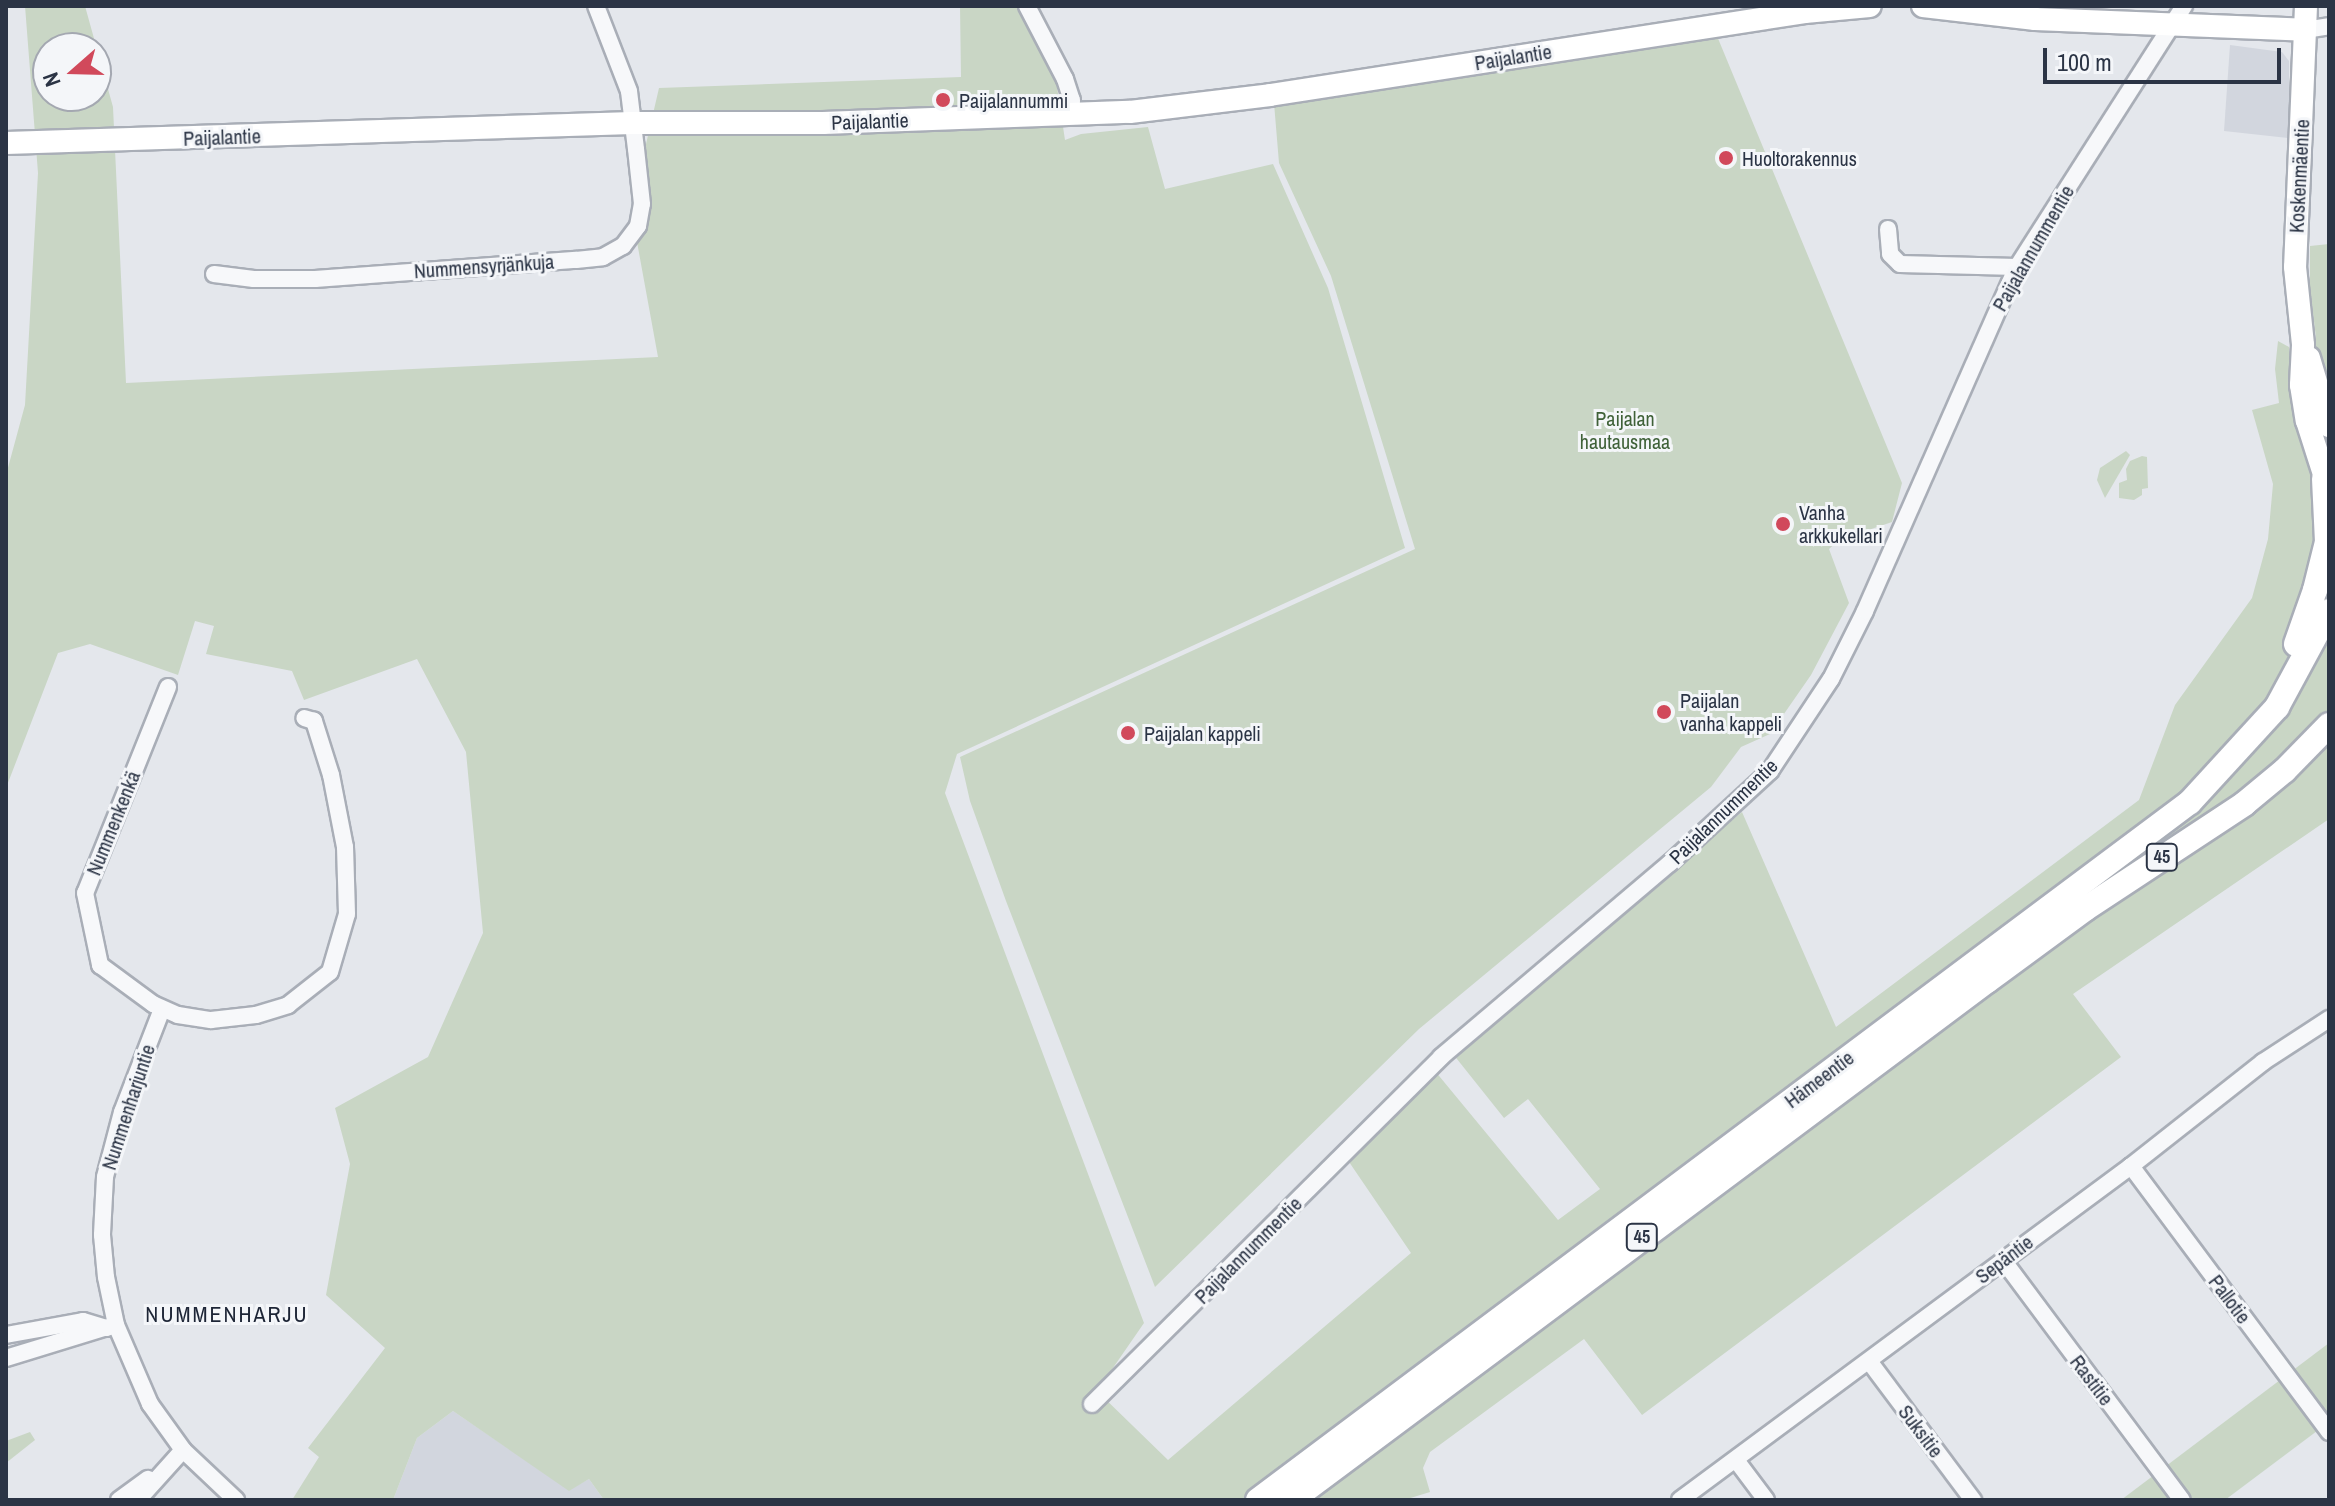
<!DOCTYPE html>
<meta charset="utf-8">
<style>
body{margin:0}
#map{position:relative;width:2335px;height:1506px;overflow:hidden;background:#e4e7ec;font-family:"Archivo Narrow",sans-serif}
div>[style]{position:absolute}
.built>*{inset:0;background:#d2d6de}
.green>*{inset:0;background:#c9d6c5}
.roads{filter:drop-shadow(2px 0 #a9aeb7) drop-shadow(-2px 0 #a9aeb7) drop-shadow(0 2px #a9aeb7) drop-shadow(0 -2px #a9aeb7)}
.street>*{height:16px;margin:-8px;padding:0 8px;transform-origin:8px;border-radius:8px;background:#f7f8fa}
.secondary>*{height:22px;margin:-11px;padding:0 11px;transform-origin:11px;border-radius:11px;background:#fff}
.primary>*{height:24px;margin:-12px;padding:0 12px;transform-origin:12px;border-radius:12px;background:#fff}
.dots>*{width:22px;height:22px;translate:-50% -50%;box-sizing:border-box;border:4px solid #f4f6f9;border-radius:50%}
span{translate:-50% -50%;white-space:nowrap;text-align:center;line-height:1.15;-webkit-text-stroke:6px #f4f6f9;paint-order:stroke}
.shield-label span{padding:2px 6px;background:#f4f6f9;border:2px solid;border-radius:6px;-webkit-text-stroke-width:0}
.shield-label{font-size:18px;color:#2b3445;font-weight:700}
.street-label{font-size:20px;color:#2b3445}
.poi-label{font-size:20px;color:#2b3445}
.left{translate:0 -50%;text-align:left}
.park-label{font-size:20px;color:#3f6138}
.neighbourhood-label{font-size:22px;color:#1d2536;letter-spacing:2px}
.frame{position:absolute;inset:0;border:8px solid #2b3445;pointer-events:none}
.north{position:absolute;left:32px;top:32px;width:80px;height:80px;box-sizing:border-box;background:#f4f6f9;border:2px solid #a4a8b1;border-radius:50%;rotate:250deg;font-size:22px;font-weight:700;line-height:32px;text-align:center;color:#2b3445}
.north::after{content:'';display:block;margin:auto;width:28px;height:36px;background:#d1495b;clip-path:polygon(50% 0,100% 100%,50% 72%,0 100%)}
.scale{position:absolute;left:2043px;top:48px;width:238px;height:36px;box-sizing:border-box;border:4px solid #2b3445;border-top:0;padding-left:10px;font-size:24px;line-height:28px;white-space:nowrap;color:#2b3445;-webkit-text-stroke:6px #f4f6f9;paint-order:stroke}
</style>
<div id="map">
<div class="built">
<i style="clip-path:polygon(2230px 45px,2282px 52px,2289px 61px,2289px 138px,2224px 131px)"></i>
<i style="clip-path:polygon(453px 1411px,569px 1490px,589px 1479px,604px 1500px,393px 1500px,417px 1438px)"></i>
</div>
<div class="green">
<i style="clip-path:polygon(evenodd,25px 6px,85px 6px,113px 107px,126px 383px,658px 357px,637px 242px,642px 224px,643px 157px,659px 88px,961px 77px,960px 6px,1018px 6px,1056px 80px,1065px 140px,1081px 134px,1148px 127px,1165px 189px,1273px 164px,1328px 288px,1405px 548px,957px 754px,945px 793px,1144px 1323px,1097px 1391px,1168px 1460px,1411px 1253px,1345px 1156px,1435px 1071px,1558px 1220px,1600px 1189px,1528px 1099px,1504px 1118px,1453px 1054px,1742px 812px,1836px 1027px,2139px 800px,2175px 705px,2252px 598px,2268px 539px,2273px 484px,2252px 410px,2279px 403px,2275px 369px,2278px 341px,2289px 347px,2293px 406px,2316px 495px,2329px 580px,2329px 819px,2073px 994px,2121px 1057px,1642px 1415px,1584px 1339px,1430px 1452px,1423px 1468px,1430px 1492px,1404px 1500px,604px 1500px,589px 1479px,569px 1491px,453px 1411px,417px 1438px,393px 1500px,292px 1500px,319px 1457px,308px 1448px,385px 1348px,326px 1295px,350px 1164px,335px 1108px,428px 1057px,483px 933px,466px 752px,417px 659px,304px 700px,292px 671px,206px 654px,214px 626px,195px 621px,178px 675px,90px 644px,58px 653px,6px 788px,6px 475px,25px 405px,38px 173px,25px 6px,48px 48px,96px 48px,96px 96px,48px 96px,48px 48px)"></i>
<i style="clip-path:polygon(1717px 36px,1902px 483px,1892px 522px,1839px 540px,1829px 549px,1849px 603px,1811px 675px,1770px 734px,1741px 747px,1711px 787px,1419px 1029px,1155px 1287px,1006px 901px,970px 801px,960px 757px,1415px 549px,1331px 276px,1279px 163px,1274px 103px)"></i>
<i style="clip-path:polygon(2329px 244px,2329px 409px,2314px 345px,2316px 338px,2310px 288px,2310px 246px)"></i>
<i style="clip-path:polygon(2126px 451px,2130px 455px,2105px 498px,2097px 480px,2100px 468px)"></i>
<i style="clip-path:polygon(2142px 456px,2147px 457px,2148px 488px,2142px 489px,2142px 495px,2134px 500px,2119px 498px,2119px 483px,2127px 480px,2126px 469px,2130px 461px)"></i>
<i style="clip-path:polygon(2329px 1343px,2329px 1422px,2225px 1500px,2121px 1500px)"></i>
<i style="clip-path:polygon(30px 1432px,35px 1440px,6px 1463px,6px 1441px)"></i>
</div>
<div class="roads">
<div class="street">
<i style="left:1027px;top:6px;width:82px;rotate:62.5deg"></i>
<i style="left:1065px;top:79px;width:22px;rotate:72deg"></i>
<i style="left:1072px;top:100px;width:14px;rotate:94deg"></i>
<i style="left:2305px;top:30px;width:24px;rotate:-9deg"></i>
<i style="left:1888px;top:229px;width:25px;rotate:85deg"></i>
<i style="left:1890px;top:254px;width:14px;rotate:45deg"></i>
<i style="left:1900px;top:264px;width:117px;rotate:1.5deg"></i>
<i style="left:214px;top:274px;width:40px;rotate:7.1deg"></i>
<i style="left:254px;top:279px;width:61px"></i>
<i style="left:315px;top:279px;width:262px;rotate:-4.2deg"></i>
<i style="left:576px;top:260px;width:27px;rotate:-6deg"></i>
<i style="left:603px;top:257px;width:23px;rotate:-29deg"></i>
<i style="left:623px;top:246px;width:25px;rotate:-53deg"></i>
<i style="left:638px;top:226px;width:22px;rotate:-80deg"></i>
<i style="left:642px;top:204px;width:55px;rotate:-96.2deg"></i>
<i style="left:636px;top:149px;width:58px;rotate:-96.9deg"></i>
<i style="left:629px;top:91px;width:91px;rotate:-111.2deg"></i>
<i style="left:168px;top:687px;width:222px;rotate:111.9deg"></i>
<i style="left:85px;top:893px;width:74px;rotate:78.2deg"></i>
<i style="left:100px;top:965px;width:66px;rotate:36.3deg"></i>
<i style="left:153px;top:1004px;width:27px;rotate:24deg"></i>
<i style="left:178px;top:1015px;width:33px;rotate:9deg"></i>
<i style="left:211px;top:1020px;width:45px;rotate:-6.3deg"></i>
<i style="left:256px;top:1015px;width:34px;rotate:-17deg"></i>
<i style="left:288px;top:1005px;width:53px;rotate:-38.2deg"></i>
<i style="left:330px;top:972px;width:60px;rotate:-73.7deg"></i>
<i style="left:347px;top:914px;width:67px;rotate:-91.7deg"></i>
<i style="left:345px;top:847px;width:73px;rotate:-101deg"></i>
<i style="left:331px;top:775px;width:57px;rotate:-107.5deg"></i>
<i style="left:314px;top:721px;width:10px;rotate:-163deg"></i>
<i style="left:162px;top:1009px;width:110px;rotate:111.2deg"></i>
<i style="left:122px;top:1112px;width:67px;rotate:104.7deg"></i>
<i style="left:105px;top:1177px;width:58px;rotate:93deg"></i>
<i style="left:102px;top:1235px;width:42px;rotate:84.6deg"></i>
<i style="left:106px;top:1277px;width:49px;rotate:78.2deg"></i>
<i style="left:116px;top:1325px;width:86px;rotate:66.7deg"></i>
<i style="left:150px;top:1404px;width:57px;rotate:54.3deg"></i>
<i style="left:183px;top:1450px;width:73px;rotate:43.3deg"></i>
<i style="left:2131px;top:1166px;width:332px;rotate:53.3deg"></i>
<i style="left:2003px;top:1260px;width:299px;rotate:53.3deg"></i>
<i style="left:6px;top:1335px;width:78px;rotate:-10.3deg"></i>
<i style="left:83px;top:1321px;width:24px;rotate:17deg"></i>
<i style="left:106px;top:1328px;width:10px;rotate:-17deg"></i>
<i style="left:6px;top:1358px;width:102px;rotate:-17deg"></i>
<i style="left:1869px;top:1361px;width:174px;rotate:53.2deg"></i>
<i style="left:1092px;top:1404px;width:492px;rotate:-44.8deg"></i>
<i style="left:1441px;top:1057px;width:300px;rotate:-40.3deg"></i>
<i style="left:1670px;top:863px;width:136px;rotate:-42.6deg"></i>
<i style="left:1770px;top:771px;width:110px;rotate:-56.5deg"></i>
<i style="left:1831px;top:679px;width:76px;rotate:-63.4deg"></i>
<i style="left:1865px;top:611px;width:376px;rotate:-66.2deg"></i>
<i style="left:2017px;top:267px;width:310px;rotate:-57.4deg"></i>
<i style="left:1736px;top:1460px;width:50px;rotate:53.1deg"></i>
<i style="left:119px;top:1500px;width:36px;rotate:-36deg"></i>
<i style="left:138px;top:1500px;width:67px;rotate:-48deg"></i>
<i style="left:1680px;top:1500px;width:561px;rotate:-36.52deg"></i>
<i style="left:2131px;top:1166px;width:168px;rotate:-38.2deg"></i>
<i style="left:2263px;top:1062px;width:79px;rotate:-33.1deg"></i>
</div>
<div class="secondary">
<i style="left:1923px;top:6px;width:113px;rotate:6.6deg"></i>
<i style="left:2035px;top:19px;width:270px;rotate:2.3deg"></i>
<i style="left:2306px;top:6px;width:261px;rotate:92.4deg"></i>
<i style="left:2295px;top:267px;width:78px;rotate:84.1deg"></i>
<i style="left:2303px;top:345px;width:40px;rotate:92.9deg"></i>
<i style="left:2301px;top:385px;width:36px;rotate:81deg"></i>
<i style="left:2307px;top:421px;width:72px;rotate:72.3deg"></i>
<i style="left:6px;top:143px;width:627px;rotate:-1.83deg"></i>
<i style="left:633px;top:123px;width:190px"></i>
<i style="left:823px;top:123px;width:307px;rotate:-2.1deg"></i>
<i style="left:1130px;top:112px;width:141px;rotate:-6.9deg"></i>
<i style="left:1270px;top:95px;width:541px;rotate:-8.82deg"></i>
<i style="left:1805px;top:12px;width:65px;rotate:-5.3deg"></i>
<i style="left:2309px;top:358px;width:71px;rotate:73.6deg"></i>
</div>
<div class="primary">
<i style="left:2296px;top:644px;width:57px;rotate:-70.6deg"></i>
<i style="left:2315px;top:590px;width:49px;rotate:-76deg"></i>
<i style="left:2327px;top:542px;width:63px;rotate:-92.7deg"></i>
<i style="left:1258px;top:1500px;width:1164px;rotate:-36.83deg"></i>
<i style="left:2190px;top:802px;width:129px;rotate:-47.5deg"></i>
<i style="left:2277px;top:707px;width:109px;rotate:-61.6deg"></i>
<i style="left:1292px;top:1500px;width:867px;rotate:-36.75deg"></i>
<i style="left:1987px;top:981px;width:122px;rotate:-36.3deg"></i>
<i style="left:2085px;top:909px;width:191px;rotate:-33.4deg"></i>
<i style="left:2244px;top:804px;width:53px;rotate:-39.7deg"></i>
<i style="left:2285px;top:770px;width:63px;rotate:-45.6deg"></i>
</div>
</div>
<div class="dots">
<i style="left:943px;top:100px;background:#d1495b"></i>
<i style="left:1726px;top:158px;background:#d1495b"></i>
<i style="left:1783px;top:524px;background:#d1495b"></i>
<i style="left:1664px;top:712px;background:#d1495b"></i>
<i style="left:1128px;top:733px;background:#d1495b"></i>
</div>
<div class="shield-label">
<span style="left:2162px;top:857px">45</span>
<span style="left:1642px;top:1237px">45</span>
</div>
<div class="street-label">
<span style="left:1513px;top:57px;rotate:-9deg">Paijalantie</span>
<span style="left:870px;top:121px;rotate:-2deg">Paijalantie</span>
<span style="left:222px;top:137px;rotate:-2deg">Paijalantie</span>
<span style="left:2299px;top:176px;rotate:-87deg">Koskenmäentie</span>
<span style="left:2033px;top:248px;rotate:-60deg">Paijalannummentie</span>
<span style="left:484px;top:266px;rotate:-4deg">Nummensyrjänkuja</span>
<span style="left:1723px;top:811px;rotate:-44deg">Paijalannummentie</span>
<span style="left:113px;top:823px;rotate:-68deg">Nummenkenkä</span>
<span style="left:1819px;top:1079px;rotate:-37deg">Hämeentie</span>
<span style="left:128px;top:1107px;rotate:-72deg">Nummenharjuntie</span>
<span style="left:1248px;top:1250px;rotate:-45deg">Paijalannummentie</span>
<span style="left:2004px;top:1259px;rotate:-37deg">Sepäntie</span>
<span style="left:2230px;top:1299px;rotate:53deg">Pallotie</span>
<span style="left:2092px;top:1380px;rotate:53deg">Rastitie</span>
<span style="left:1921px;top:1431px;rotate:53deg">Suksitie</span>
</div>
<div class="poi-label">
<span class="left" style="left:959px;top:100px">Paijalannummi</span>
<span class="left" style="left:1742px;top:158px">Huoltorakennus</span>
<span class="left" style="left:1799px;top:524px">Vanha<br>arkkukellari</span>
<span class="left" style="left:1680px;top:712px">Paijalan<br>vanha kappeli</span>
<span class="left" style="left:1144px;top:733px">Paijalan kappeli</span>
</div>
<div class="park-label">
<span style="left:1625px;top:430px">Paijalan<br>hautausmaa</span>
</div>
<div class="neighbourhood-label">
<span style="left:227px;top:1315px">NUMMENHARJU</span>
</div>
<div class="frame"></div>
<div class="north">N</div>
<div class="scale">100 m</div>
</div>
